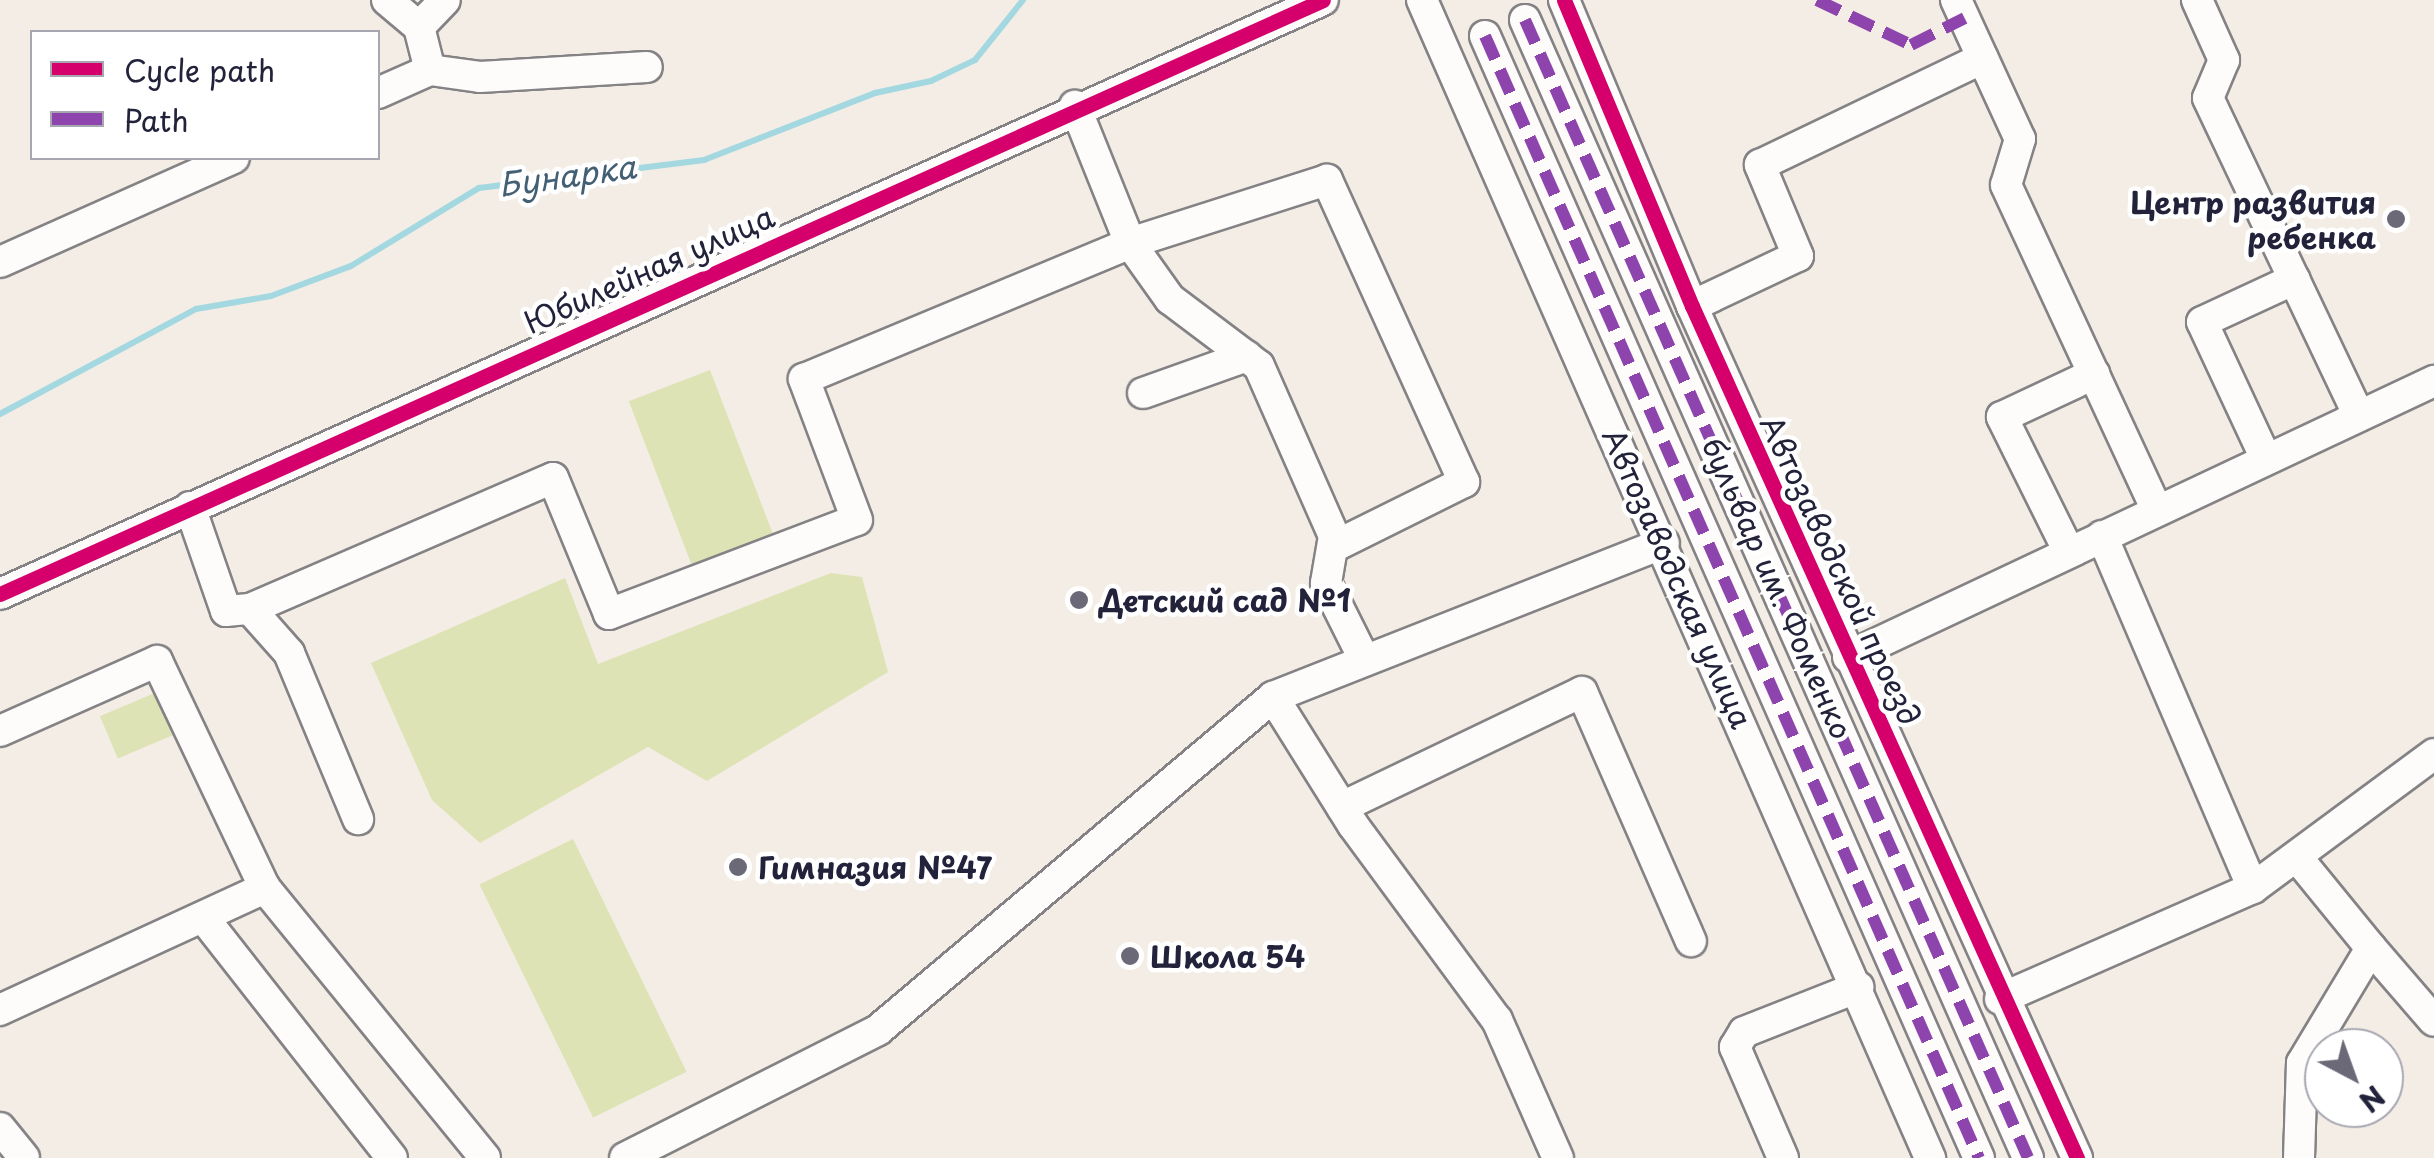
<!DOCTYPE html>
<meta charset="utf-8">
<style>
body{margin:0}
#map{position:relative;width:2434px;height:1158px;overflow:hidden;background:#f3ede6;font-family:"Playpen Sans",sans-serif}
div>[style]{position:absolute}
.green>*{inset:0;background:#dee3b5;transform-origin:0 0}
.stream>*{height:6px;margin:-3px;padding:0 3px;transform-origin:3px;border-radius:3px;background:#a3d8e1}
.roads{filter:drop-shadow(2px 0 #848284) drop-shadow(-2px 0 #848284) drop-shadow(0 2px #848284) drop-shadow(0 -2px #848284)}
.minor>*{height:30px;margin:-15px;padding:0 15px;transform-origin:15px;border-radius:15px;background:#fdfcfb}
.quiet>*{height:12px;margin-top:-6px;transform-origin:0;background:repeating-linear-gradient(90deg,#8e44ad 0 25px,transparent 0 37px)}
.cycleway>*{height:15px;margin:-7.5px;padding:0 7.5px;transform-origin:7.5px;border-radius:7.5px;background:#d6006c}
.dots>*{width:28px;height:28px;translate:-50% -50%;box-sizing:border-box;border:5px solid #fff;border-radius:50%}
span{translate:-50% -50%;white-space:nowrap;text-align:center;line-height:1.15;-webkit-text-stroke:9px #fff;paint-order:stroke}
.poi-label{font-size:30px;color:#22223b;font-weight:700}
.right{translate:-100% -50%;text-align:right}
.left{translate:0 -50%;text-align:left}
.street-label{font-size:30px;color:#22223b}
.water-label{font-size:32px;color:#435f74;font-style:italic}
.legend{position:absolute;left:30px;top:30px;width:350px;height:130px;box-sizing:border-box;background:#fff;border:2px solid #a7a7b1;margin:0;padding:12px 18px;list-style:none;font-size:30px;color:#22223b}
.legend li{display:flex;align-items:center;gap:20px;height:50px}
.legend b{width:50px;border:2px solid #a7a7b1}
.north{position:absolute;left:2304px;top:1028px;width:100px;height:100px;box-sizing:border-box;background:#fff;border:2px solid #a7a7b1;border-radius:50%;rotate:139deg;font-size:28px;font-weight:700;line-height:40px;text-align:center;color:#22223b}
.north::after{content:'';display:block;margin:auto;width:35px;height:45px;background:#6b6977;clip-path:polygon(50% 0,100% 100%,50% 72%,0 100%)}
</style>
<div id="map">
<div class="green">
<i style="left:710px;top:370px;width:175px;height:87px;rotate:69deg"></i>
<i style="clip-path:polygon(831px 573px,862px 577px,888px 672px,707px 781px,648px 747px,480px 843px,432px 800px,371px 663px,565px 578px,598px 664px)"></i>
<i style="left:157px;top:692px;width:46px;height:62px;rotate:67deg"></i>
<i style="left:573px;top:839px;width:259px;height:104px;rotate:64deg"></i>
</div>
<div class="stream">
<i style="left:0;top:414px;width:222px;rotate:-28.2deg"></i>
<i style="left:196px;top:309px;width:76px;rotate:-9.8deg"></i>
<i style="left:271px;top:296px;width:85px;rotate:-20.6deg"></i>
<i style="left:351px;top:266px;width:150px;rotate:-31.4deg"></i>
<i style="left:479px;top:188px;width:227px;rotate:-7.1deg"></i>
<i style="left:704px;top:160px;width:184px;rotate:-21.4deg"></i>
<i style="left:875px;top:93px;width:57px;rotate:-12.1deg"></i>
<i style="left:931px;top:81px;width:49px;rotate:-25.5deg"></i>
<i style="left:975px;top:60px;width:77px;rotate:-51.3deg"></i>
</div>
<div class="roads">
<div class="minor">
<i style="left:387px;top:0;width:42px;rotate:40.2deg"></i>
<i style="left:419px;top:27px;width:44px;rotate:75.7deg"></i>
<i style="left:1422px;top:0;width:1265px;rotate:66.31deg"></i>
<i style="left:1564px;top:0;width:332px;rotate:67.3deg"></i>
<i style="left:1692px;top:306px;width:935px;rotate:65.68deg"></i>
<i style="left:1956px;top:0;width:153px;rotate:65.3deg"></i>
<i style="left:2020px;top:139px;width:48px;rotate:106.9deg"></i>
<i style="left:2006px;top:185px;width:358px;rotate:65.1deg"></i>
<i style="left:2197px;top:0;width:66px;rotate:65.8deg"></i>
<i style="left:2224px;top:60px;width:41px;rotate:112.8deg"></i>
<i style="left:2208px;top:98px;width:352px;rotate:64.6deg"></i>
<i style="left:1525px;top:20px;width:1244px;rotate:66.15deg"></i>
<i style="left:419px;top:27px;width:37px;rotate:-46deg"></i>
<i style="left:1485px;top:36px;width:1226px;rotate:66.24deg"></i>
<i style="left:430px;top:70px;width:50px;rotate:8deg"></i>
<i style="left:480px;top:77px;width:167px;rotate:-3.4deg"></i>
<i style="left:378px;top:93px;width:57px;rotate:-23.9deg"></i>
<i style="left:0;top:262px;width:256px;rotate:-24deg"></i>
<i style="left:1692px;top:306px;width:117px;rotate:-25.3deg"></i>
<i style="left:1798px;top:256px;width:99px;rotate:-112.7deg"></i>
<i style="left:1760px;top:165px;width:247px;rotate:-25.6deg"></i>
<i style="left:1143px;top:393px;width:110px;rotate:-19.6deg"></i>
<i style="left:2266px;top:459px;width:151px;rotate:-115deg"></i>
<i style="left:2202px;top:322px;width:102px;rotate:-24.8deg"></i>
<i style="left:190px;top:507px;width:110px;rotate:70.9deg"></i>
<i style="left:226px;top:611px;width:24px;rotate:-5deg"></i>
<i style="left:250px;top:609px;width:330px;rotate:-23.4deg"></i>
<i style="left:553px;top:478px;width:147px;rotate:67.6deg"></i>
<i style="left:609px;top:614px;width:265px;rotate:-20.8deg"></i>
<i style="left:857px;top:520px;width:151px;rotate:-110.6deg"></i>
<i style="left:804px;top:379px;width:353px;rotate:-22.6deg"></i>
<i style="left:1130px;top:243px;width:148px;rotate:-111.9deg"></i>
<i style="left:2102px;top:536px;width:383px;rotate:66.8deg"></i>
<i style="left:1337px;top:545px;width:142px;rotate:-26.4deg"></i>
<i style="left:1464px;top:482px;width:332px;rotate:-114.4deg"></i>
<i style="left:1327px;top:180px;width:207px;rotate:162.3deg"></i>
<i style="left:1130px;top:243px;width:69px;rotate:54.5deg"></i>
<i style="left:1170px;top:299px;width:111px;rotate:37deg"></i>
<i style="left:1259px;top:366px;width:186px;rotate:66.2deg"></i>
<i style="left:1334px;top:536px;width:48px;rotate:99.7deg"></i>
<i style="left:1326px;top:583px;width:83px;rotate:63.4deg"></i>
<i style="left:2069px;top:552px;width:151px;rotate:-116.4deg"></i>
<i style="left:2002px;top:417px;width:102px;rotate:-25.1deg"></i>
<i style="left:0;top:594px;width:1450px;rotate:-24.18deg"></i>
<i style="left:250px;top:609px;width:59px;rotate:48.4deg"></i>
<i style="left:289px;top:653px;width:180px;rotate:67.4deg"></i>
<i style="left:1848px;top:657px;width:648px;rotate:-25.22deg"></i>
<i style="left:1273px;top:697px;width:151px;rotate:58deg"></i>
<i style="left:1353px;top:825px;width:242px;rotate:53.6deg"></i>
<i style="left:1497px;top:1020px;width:151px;rotate:66.2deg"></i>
<i style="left:0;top:731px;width:172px;rotate:-24deg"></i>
<i style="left:157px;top:661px;width:251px;rotate:64.6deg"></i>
<i style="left:265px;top:888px;width:292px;rotate:155.3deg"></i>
<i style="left:1342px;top:807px;width:266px;rotate:-25.6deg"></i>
<i style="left:1582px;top:692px;width:272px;rotate:66.4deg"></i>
<i style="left:265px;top:888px;width:348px;rotate:50.8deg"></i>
<i style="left:203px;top:917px;width:306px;rotate:51.9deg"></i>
<i style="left:2371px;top:948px;width:96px;rotate:49.2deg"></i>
<i style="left:2000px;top:999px;width:276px;rotate:-23.7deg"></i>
<i style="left:2253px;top:888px;width:225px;rotate:-36.5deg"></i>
<i style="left:0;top:1128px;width:38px;rotate:51deg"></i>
<i style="left:625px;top:1158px;width:284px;rotate:-26.8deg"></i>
<i style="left:878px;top:1030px;width:517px;rotate:-40.13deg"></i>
<i style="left:1273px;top:697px;width:420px;rotate:-21.5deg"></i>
<i style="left:1783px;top:1158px;width:121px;rotate:-113.4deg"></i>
<i style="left:1735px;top:1047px;width:17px;rotate:-59deg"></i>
<i style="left:1744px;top:1032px;width:123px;rotate:-21.5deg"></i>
<i style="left:2299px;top:1158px;width:95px;rotate:-88.2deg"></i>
<i style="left:2302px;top:1063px;width:134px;rotate:-59deg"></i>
<i style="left:2371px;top:948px;width:112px;rotate:-129.2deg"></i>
</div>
</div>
<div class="quiet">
<i style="left:1817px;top:0;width:104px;rotate:25.6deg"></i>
<i style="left:1911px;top:45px;width:60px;rotate:-26.6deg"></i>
<i style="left:1525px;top:20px;width:1244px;rotate:66.15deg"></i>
<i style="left:1485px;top:36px;width:1226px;rotate:66.24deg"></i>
</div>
<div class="cycleway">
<i style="left:1564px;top:0;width:332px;rotate:67.3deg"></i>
<i style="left:1692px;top:306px;width:935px;rotate:65.68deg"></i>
<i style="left:0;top:594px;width:1450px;rotate:-24.18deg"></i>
</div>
<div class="dots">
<i style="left:2396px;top:219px;background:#6b6977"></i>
<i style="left:1079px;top:600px;background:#6b6977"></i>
<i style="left:738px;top:867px;background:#6b6977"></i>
<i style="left:1130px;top:956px;background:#6b6977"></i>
</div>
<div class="poi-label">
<span class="right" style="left:2376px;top:219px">Центр развития<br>ребенка</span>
<span class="left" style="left:1099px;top:600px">Детский сад №1</span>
<span class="left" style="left:758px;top:867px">Гимназия №47</span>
<span class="left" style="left:1150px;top:956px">Школа 54</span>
</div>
<div class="street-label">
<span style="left:649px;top:269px;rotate:-24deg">Юбилейная улица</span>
<span style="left:1841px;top:570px;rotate:65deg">Автозаводской проезд</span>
<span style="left:1678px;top:578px;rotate:66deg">Автозаводская улица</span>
<span style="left:1778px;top:588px;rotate:66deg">бульвар им. Фоменко</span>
</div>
<div class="water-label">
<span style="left:567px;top:175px;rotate:-8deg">Бунарка</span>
</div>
<ul class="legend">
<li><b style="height:12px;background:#d6006c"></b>Cycle path</li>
<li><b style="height:12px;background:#8e44ad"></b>Path</li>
</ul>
<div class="north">N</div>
</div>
